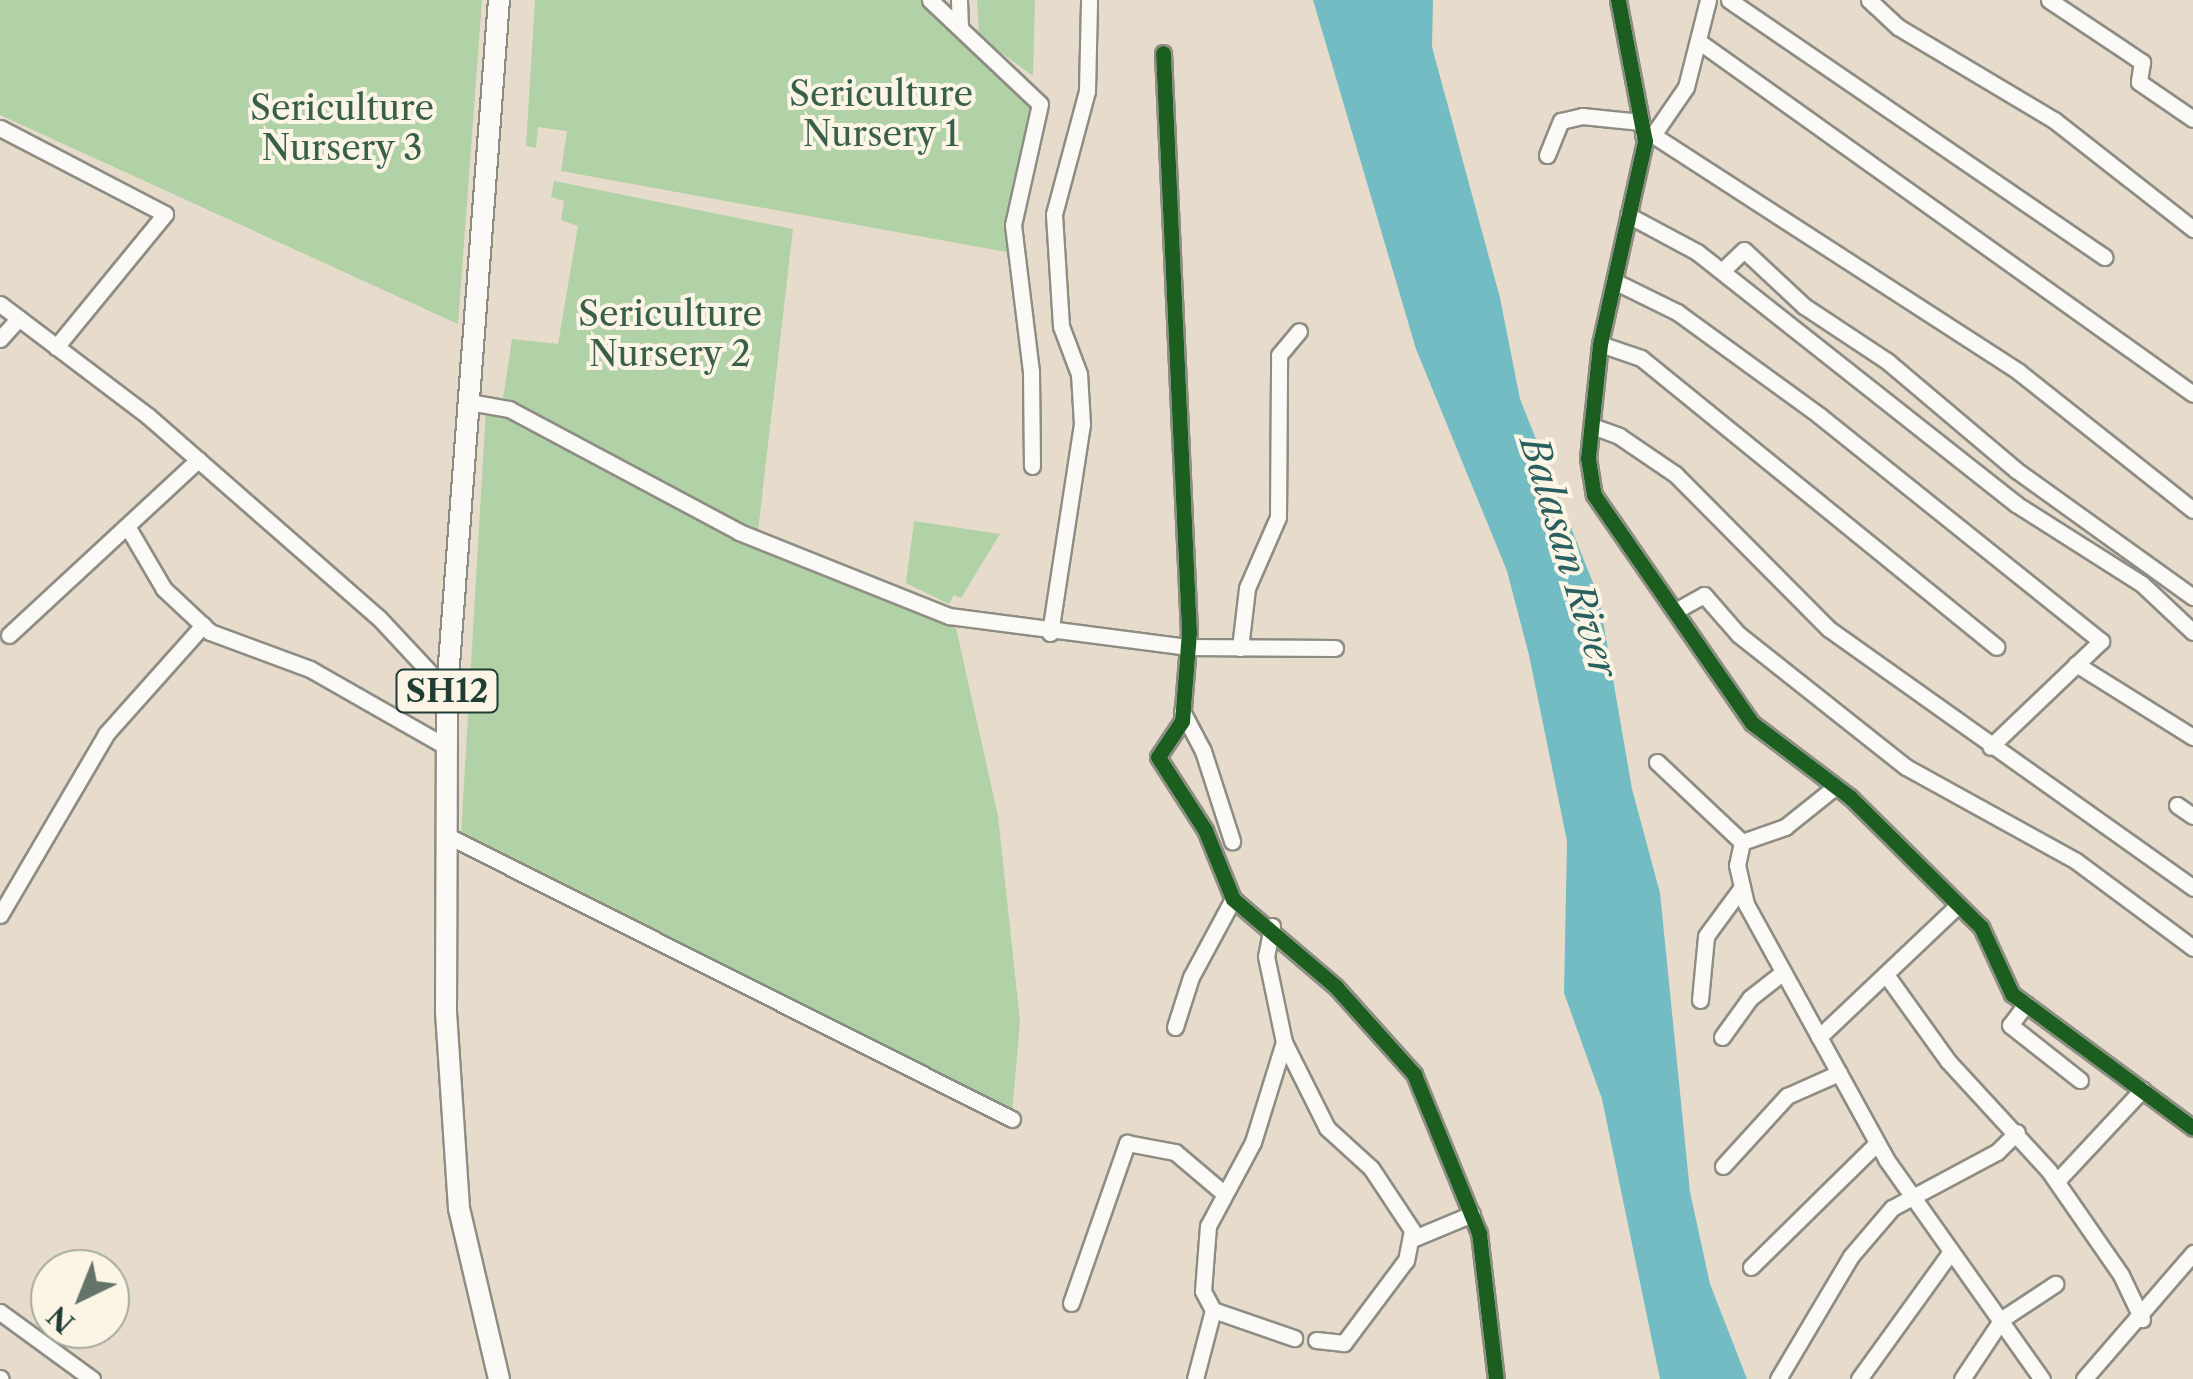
<!DOCTYPE html>
<style>
body{margin:0}
#map{position:relative;width:2193px;height:1379px;overflow:hidden;background:#e7dbcb;font-family:"Libre Caslon Text",serif}
div>[style]{position:absolute}
.green>*{inset:0;background:#b1d2a6}
.water>*{inset:0;background:#73bcc3}
.roads{filter:drop-shadow(2px 0 #8e8d84) drop-shadow(-2px 0 #8e8d84) drop-shadow(0 2px #8e8d84) drop-shadow(0 -2px #8e8d84)}
.minor>*{height:15px;margin:-7.5px;padding:0 7.5px;transform-origin:7.5px;border-radius:7.5px;background:#fbfaf7}
.major>*{height:20px;margin:-10px;padding:0 10px;transform-origin:10px;border-radius:10px;background:#fbfaf7}
.cycleway>*{height:15px;margin:-7.5px;padding:0 7.5px;transform-origin:7.5px;border-radius:7.5px;background:#1b5e20}
span{translate:-50% -50%;white-space:nowrap;text-align:center;line-height:1.15;-webkit-text-stroke:8px #fcf5e5;paint-order:stroke}
.shield-label span{padding:2px 8px;background:#fcf5e5;border:2px solid;border-radius:8px;-webkit-text-stroke-width:0}
.shield-label{font-size:32px;color:#1f3d34;font-weight:700}
.park-label{font-size:35px;color:#386049}
.water-label{font-size:38px;color:#295f5e;font-style:italic}
.north{position:absolute;left:30px;top:1249px;width:100px;height:100px;box-sizing:border-box;background:#fcf5e5;border:2px solid #a4ab9e;border-radius:50%;rotate:223deg;font-size:28px;font-weight:700;line-height:40px;text-align:center;color:#1f3d34}
.north::after{content:'';display:block;margin:auto;width:35px;height:45px;background:#657469;clip-path:polygon(50% 0,100% 100%,50% 72%,0 100%)}
</style>
<div id="map">
<div class="green">
<i style="clip-path:polygon(0 0,482px 0,458px 324px,0 115px)"></i>
<i style="clip-path:polygon(535px 0,922px 0,1035px 101px,1012px 253px,561px 171px,567px 131px,538px 127px,536px 148px,526px 146px)"></i>
<i style="clip-path:polygon(977px 0,1035px 0,1033px 76px,979px 36px)"></i>
<i style="clip-path:polygon(554px 181px,793px 229px,758px 531px,503px 399px,512px 339px,558px 344px,578px 226px,561px 220px,564px 201px,551px 197px)"></i>
<i style="clip-path:polygon(486px 408px,717px 530px,956px 628px,998px 816px,1020px 1021px,1012px 1114px,461px 835px)"></i>
<i style="clip-path:polygon(914px 521px,1000px 534px,961px 598px,954px 595px,949px 604px,906px 583px)"></i>
</div>
<div class="water">
<i style="clip-path:polygon(1313px 0,1433px 0,1432px 47px,1500px 298px,1520px 399px,1599px 598px,1632px 789px,1660px 893px,1690px 1192px,1710px 1284px,1747px 1379px,1660px 1379px,1602px 1099px,1564px 993px,1567px 841px,1529px 655px,1507px 571px,1416px 349px)"></i>
</div>
<div class="roads">
<div class="minor">
<i style="left:930px;top:0;width:151px;rotate:43.4deg"></i>
<i style="left:1040px;top:104px;width:124px;rotate:102.6deg"></i>
<i style="left:1013px;top:225px;width:148px;rotate:83deg"></i>
<i style="left:1031px;top:372px;width:94px;rotate:89.4deg"></i>
<i style="left:959px;top:0;width:26px;rotate:88deg"></i>
<i style="left:1618px;top:0;width:144px;rotate:79.2deg"></i>
<i style="left:1645px;top:141px;width:208px;rotate:102.5deg"></i>
<i style="left:1600px;top:344px;width:115px;rotate:96deg"></i>
<i style="left:1588px;top:458px;width:37px;rotate:81deg"></i>
<i style="left:1594px;top:495px;width:277px;rotate:55.3deg"></i>
<i style="left:1752px;top:723px;width:123px;rotate:37.1deg"></i>
<i style="left:1850px;top:797px;width:185px;rotate:44.8deg"></i>
<i style="left:1981px;top:927px;width:74px;rotate:65.2deg"></i>
<i style="left:2012px;top:994px;width:225px;rotate:36.5deg"></i>
<i style="left:1729px;top:0;width:455px;rotate:34.4deg"></i>
<i style="left:1869px;top:0;width:40px;rotate:43deg"></i>
<i style="left:1898px;top:27px;width:182px;rotate:30.8deg"></i>
<i style="left:2054px;top:120px;width:177px;rotate:38.1deg"></i>
<i style="left:2049px;top:0;width:112px;rotate:33.7deg"></i>
<i style="left:2142px;top:62px;width:20px;rotate:99deg"></i>
<i style="left:2139px;top:82px;width:65px;rotate:34.4deg"></i>
<i style="left:1701px;top:43px;width:604px;rotate:35.5deg"></i>
<i style="left:1163px;top:53px;width:580px;rotate:87.43deg"></i>
<i style="left:1189px;top:632px;width:89px;rotate:94.5deg"></i>
<i style="left:1182px;top:721px;width:43px;rotate:123.7deg"></i>
<i style="left:1158px;top:757px;width:87px;rotate:57.2deg"></i>
<i style="left:1205px;top:830px;width:74px;rotate:67.9deg"></i>
<i style="left:1233px;top:899px;width:135px;rotate:40.5deg"></i>
<i style="left:1336px;top:987px;width:117px;rotate:48.1deg"></i>
<i style="left:1414px;top:1074px;width:172px;rotate:67.8deg"></i>
<i style="left:1479px;top:1233px;width:147px;rotate:83.4deg"></i>
<i style="left:0;top:128px;width:186px;rotate:27.5deg"></i>
<i style="left:165px;top:214px;width:172px;rotate:129.3deg"></i>
<i style="left:1643px;top:135px;width:10px"></i>
<i style="left:1653px;top:135px;width:436px;rotate:32.9deg"></i>
<i style="left:2019px;top:372px;width:222px;rotate:38.4deg"></i>
<i style="left:1653px;top:135px;width:58px;rotate:-55.5deg"></i>
<i style="left:1686px;top:87px;width:90px;rotate:-75.8deg"></i>
<i style="left:1547px;top:155px;width:37px;rotate:-68deg"></i>
<i style="left:1561px;top:121px;width:22px;rotate:-13deg"></i>
<i style="left:1582px;top:116px;width:59px;rotate:5.8deg"></i>
<i style="left:1628px;top:215px;width:78px;rotate:28.2deg"></i>
<i style="left:1697px;top:252px;width:407px;rotate:38.3deg"></i>
<i style="left:2016px;top:504px;width:149px;rotate:32.4deg"></i>
<i style="left:2142px;top:584px;width:70px;rotate:43.3deg"></i>
<i style="left:1722px;top:271px;width:30px;rotate:-44deg"></i>
<i style="left:1744px;top:250px;width:82px;rotate:43deg"></i>
<i style="left:1804px;top:306px;width:100px;rotate:33.5deg"></i>
<i style="left:1887px;top:361px;width:169px;rotate:40.2deg"></i>
<i style="left:2016px;top:470px;width:218px;rotate:35.7deg"></i>
<i style="left:1614px;top:281px;width:70px;rotate:26.2deg"></i>
<i style="left:1677px;top:312px;width:177px;rotate:36deg"></i>
<i style="left:1820px;top:416px;width:360px;rotate:38.7deg"></i>
<i style="left:2101px;top:641px;width:153px;rotate:136.3deg"></i>
<i style="left:0;top:304px;width:186px;rotate:37.1deg"></i>
<i style="left:148px;top:416px;width:307px;rotate:41.2deg"></i>
<i style="left:379px;top:618px;width:100px;rotate:47deg"></i>
<i style="left:0;top:339px;width:28px;rotate:-48deg"></i>
<i style="left:1600px;top:344px;width:43px;rotate:18.9deg"></i>
<i style="left:1641px;top:358px;width:458px;rotate:39.1deg"></i>
<i style="left:469px;top:402px;width:41px;rotate:9.9deg"></i>
<i style="left:509px;top:409px;width:261px;rotate:28.1deg"></i>
<i style="left:739px;top:532px;width:226px;rotate:21.8deg"></i>
<i style="left:949px;top:616px;width:240px;rotate:7.4deg"></i>
<i style="left:1187px;top:647px;width:148px;rotate:0.4deg"></i>
<i style="left:1592px;top:426px;width:29px;rotate:20deg"></i>
<i style="left:1619px;top:436px;width:68px;rotate:34.2deg"></i>
<i style="left:1675px;top:474px;width:218px;rotate:45.2deg"></i>
<i style="left:1829px;top:629px;width:447px;rotate:35.4deg"></i>
<i style="left:127px;top:526px;width:73px;rotate:59.6deg"></i>
<i style="left:164px;top:589px;width:63px;rotate:43.1deg"></i>
<i style="left:210px;top:632px;width:107px;rotate:20.3deg"></i>
<i style="left:310px;top:669px;width:158px;rotate:29.7deg"></i>
<i style="left:1675px;top:611px;width:33px;rotate:-29deg"></i>
<i style="left:1704px;top:595px;width:52px;rotate:48.9deg"></i>
<i style="left:1738px;top:634px;width:214px;rotate:38.4deg"></i>
<i style="left:1906px;top:767px;width:194px;rotate:28.9deg"></i>
<i style="left:2076px;top:861px;width:146px;rotate:36.6deg"></i>
<i style="left:1050px;top:633px;width:211px;rotate:-81.3deg"></i>
<i style="left:1082px;top:424px;width:50px;rotate:-93.4deg"></i>
<i style="left:1079px;top:374px;width:51px;rotate:-110.6deg"></i>
<i style="left:1061px;top:326px;width:112px;rotate:-93.6deg"></i>
<i style="left:1054px;top:214px;width:127px;rotate:-75deg"></i>
<i style="left:1087px;top:91px;width:91px;rotate:-88.7deg"></i>
<i style="left:9px;top:635px;width:258px;rotate:-42.8deg"></i>
<i style="left:1240px;top:648px;width:60px;rotate:-83.3deg"></i>
<i style="left:1247px;top:588px;width:77px;rotate:-66.4deg"></i>
<i style="left:1278px;top:517px;width:162px;rotate:-89.6deg"></i>
<i style="left:1279px;top:355px;width:31px;rotate:-50deg"></i>
<i style="left:2076px;top:664px;width:138px;rotate:32deg"></i>
<i style="left:1182px;top:711px;width:45px;rotate:62.3deg"></i>
<i style="left:1203px;top:751px;width:95px;rotate:72.1deg"></i>
<i style="left:1657px;top:762px;width:117px;rotate:43.3deg"></i>
<i style="left:1742px;top:842px;width:24px;rotate:102deg"></i>
<i style="left:1737px;top:865px;width:40px;rotate:77deg"></i>
<i style="left:1746px;top:904px;width:291px;rotate:61.2deg"></i>
<i style="left:1886px;top:1159px;width:270px;rotate:54.7deg"></i>
<i style="left:2177px;top:805px;width:19px;rotate:35deg"></i>
<i style="left:448px;top:836px;width:631px;rotate:26.65deg"></i>
<i style="left:1742px;top:842px;width:46px;rotate:-19.2deg"></i>
<i style="left:1785px;top:827px;width:64px;rotate:-38.7deg"></i>
<i style="left:0;top:915px;width:210px;rotate:-59.6deg"></i>
<i style="left:106px;top:734px;width:146px;rotate:-48.3deg"></i>
<i style="left:1272px;top:926px;width:31px;rotate:101deg"></i>
<i style="left:1266px;top:956px;width:88px;rotate:78.2deg"></i>
<i style="left:1284px;top:1042px;width:96px;rotate:63.4deg"></i>
<i style="left:1327px;top:1128px;width:59px;rotate:42.3deg"></i>
<i style="left:1371px;top:1168px;width:74px;rotate:56.5deg"></i>
<i style="left:1412px;top:1230px;width:31px;rotate:101deg"></i>
<i style="left:1406px;top:1260px;width:104px;rotate:126.8deg"></i>
<i style="left:1344px;top:1343px;width:28px;rotate:-174deg"></i>
<i style="left:1887px;top:976px;width:105px;rotate:54.3deg"></i>
<i style="left:1948px;top:1061px;width:149px;rotate:47.4deg"></i>
<i style="left:2049px;top:1171px;width:126px;rotate:55.3deg"></i>
<i style="left:2121px;top:1275px;width:49px;rotate:64.5deg"></i>
<i style="left:1700px;top:1000px;width:64px;rotate:-84.6deg"></i>
<i style="left:1706px;top:936px;width:61px;rotate:-53.7deg"></i>
<i style="left:2026px;top:1004px;width:26px;rotate:127deg"></i>
<i style="left:2010px;top:1025px;width:89px;rotate:38.2deg"></i>
<i style="left:1175px;top:1027px;width:52px;rotate:-72.3deg"></i>
<i style="left:1191px;top:977px;width:89px;rotate:-61.7deg"></i>
<i style="left:1722px;top:1037px;width:48px;rotate:-54.3deg"></i>
<i style="left:1750px;top:998px;width:42px;rotate:-38.2deg"></i>
<i style="left:1819px;top:1037px;width:192px;rotate:-43.5deg"></i>
<i style="left:1723px;top:1166px;width:95px;rotate:-47.6deg"></i>
<i style="left:1787px;top:1096px;width:57px;rotate:-23.9deg"></i>
<i style="left:2057px;top:1181px;width:125px;rotate:-47deg"></i>
<i style="left:1412px;top:1239px;width:65px;rotate:-22.6deg"></i>
<i style="left:1751px;top:1267px;width:177px;rotate:-44.5deg"></i>
<i style="left:1071px;top:1303px;width:170px;rotate:-70.7deg"></i>
<i style="left:1127px;top:1143px;width:49px;rotate:10.6deg"></i>
<i style="left:1175px;top:1152px;width:60px;rotate:40.3deg"></i>
<i style="left:1213px;top:1310px;width:86px;rotate:19.1deg"></i>
<i style="left:0;top:1312px;width:114px;rotate:36.1deg"></i>
<i style="left:0;top:1378px;width:1px;rotate:45deg"></i>
<i style="left:1195px;top:1379px;width:71px;rotate:-75.4deg"></i>
<i style="left:1213px;top:1310px;width:21px;rotate:-118deg"></i>
<i style="left:1203px;top:1291px;width:65px;rotate:-85.6deg"></i>
<i style="left:1208px;top:1226px;width:95px;rotate:-61.8deg"></i>
<i style="left:1253px;top:1142px;width:105px;rotate:-72.8deg"></i>
<i style="left:1778px;top:1379px;width:143px;rotate:-59.3deg"></i>
<i style="left:1851px;top:1256px;width:63px;rotate:-49.5deg"></i>
<i style="left:1892px;top:1208px;width:119px;rotate:-28.1deg"></i>
<i style="left:1997px;top:1152px;width:28px;rotate:-45deg"></i>
<i style="left:1859px;top:1379px;width:155px;rotate:-54.2deg"></i>
<i style="left:1962px;top:1379px;width:72px;rotate:-56.3deg"></i>
<i style="left:2002px;top:1319px;width:64px;rotate:-33.4deg"></i>
<i style="left:2084px;top:1379px;width:167px;rotate:-49.1deg"></i>
</div>
<div class="major">
<i style="left:499px;top:1379px;width:176px;rotate:-103.2deg"></i>
<i style="left:459px;top:1208px;width:198px;rotate:-93.8deg"></i>
<i style="left:446px;top:1010px;width:319px;rotate:-89.8deg"></i>
<i style="left:447px;top:691px;width:693px;rotate:-85.7deg"></i>
</div>
</div>
<div class="cycleway">
<i style="left:1618px;top:0;width:144px;rotate:79.2deg"></i>
<i style="left:1645px;top:141px;width:208px;rotate:102.5deg"></i>
<i style="left:1600px;top:344px;width:115px;rotate:96deg"></i>
<i style="left:1588px;top:458px;width:37px;rotate:81deg"></i>
<i style="left:1594px;top:495px;width:277px;rotate:55.3deg"></i>
<i style="left:1752px;top:723px;width:123px;rotate:37.1deg"></i>
<i style="left:1850px;top:797px;width:185px;rotate:44.8deg"></i>
<i style="left:1981px;top:927px;width:74px;rotate:65.2deg"></i>
<i style="left:2012px;top:994px;width:225px;rotate:36.5deg"></i>
<i style="left:1163px;top:53px;width:580px;rotate:87.43deg"></i>
<i style="left:1189px;top:632px;width:89px;rotate:94.5deg"></i>
<i style="left:1182px;top:721px;width:43px;rotate:123.7deg"></i>
<i style="left:1158px;top:757px;width:87px;rotate:57.2deg"></i>
<i style="left:1205px;top:830px;width:74px;rotate:67.9deg"></i>
<i style="left:1233px;top:899px;width:135px;rotate:40.5deg"></i>
<i style="left:1336px;top:987px;width:117px;rotate:48.1deg"></i>
<i style="left:1414px;top:1074px;width:172px;rotate:67.8deg"></i>
<i style="left:1479px;top:1233px;width:147px;rotate:83.4deg"></i>
</div>
<div class="shield-label">
<span style="left:447px;top:691px">SH12</span>
</div>
<div class="park-label">
<span style="left:881px;top:114px">Sericulture<br>Nursery 1</span>
<span style="left:342px;top:128px">Sericulture<br>Nursery 3</span>
<span style="left:670px;top:334px">Sericulture<br>Nursery 2</span>
</div>
<div class="water-label">
<span style="left:1569px;top:557px;rotate:73deg">Balasan River</span>
</div>
<div class="north">N</div>
</div>
